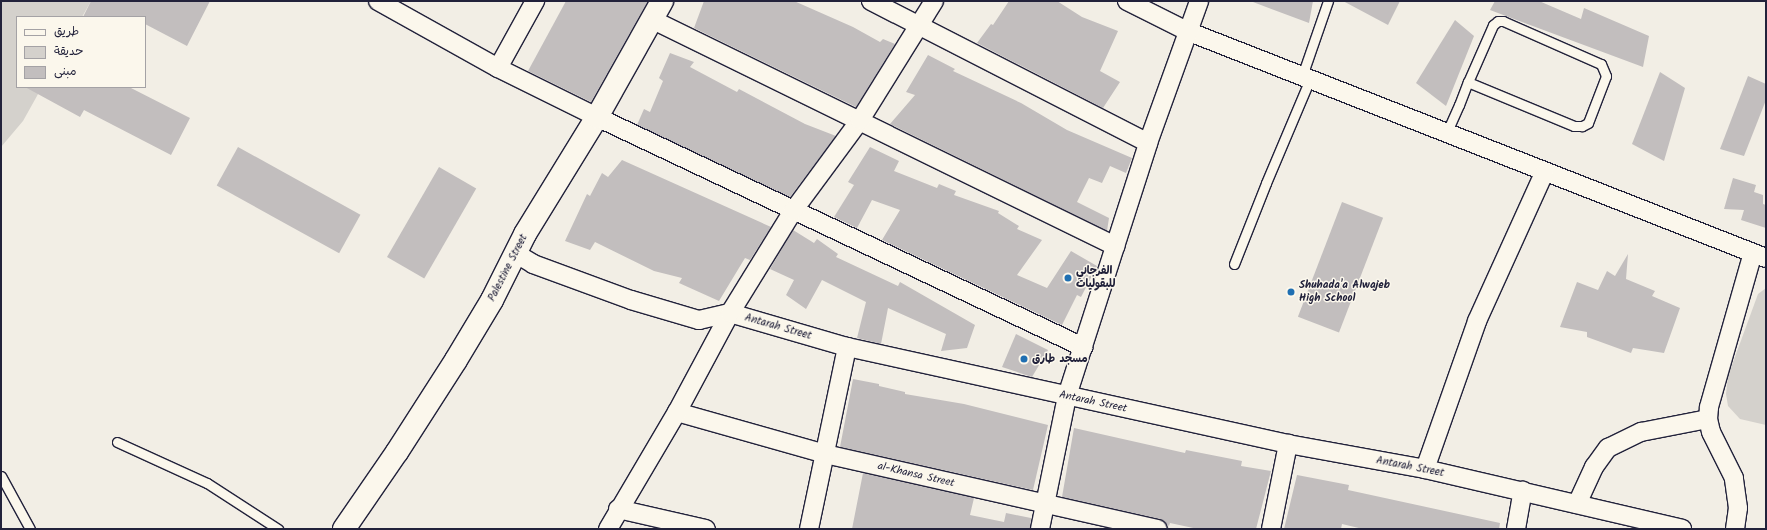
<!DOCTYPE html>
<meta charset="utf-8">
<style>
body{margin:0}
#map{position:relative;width:1767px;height:530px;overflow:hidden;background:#f2eee5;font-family:Kalam,"Playpen Sans Arabic",sans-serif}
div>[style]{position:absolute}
.green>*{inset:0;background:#d4d1cc}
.building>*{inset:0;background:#c2bebe;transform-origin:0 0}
.roads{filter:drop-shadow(1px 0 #22223b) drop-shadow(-1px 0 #22223b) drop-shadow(0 1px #22223b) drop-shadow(0 -1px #22223b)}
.lane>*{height:9px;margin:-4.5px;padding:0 4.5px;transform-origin:4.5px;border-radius:4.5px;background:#fbf7ec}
.street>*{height:18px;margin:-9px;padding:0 9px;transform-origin:9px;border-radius:9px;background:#fbf7ec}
.secondary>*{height:22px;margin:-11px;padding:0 11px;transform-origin:11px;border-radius:11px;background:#fbf7ec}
.dots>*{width:11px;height:11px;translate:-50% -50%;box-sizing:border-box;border:2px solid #fbf7ec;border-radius:50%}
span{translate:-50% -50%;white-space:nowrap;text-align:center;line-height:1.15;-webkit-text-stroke:3px #fbf7ec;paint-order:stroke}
.street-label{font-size:11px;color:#22223b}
.poi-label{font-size:11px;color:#22223b;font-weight:700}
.left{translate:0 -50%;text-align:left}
.frame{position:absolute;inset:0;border:2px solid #22223b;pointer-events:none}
.legend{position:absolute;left:16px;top:16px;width:130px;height:72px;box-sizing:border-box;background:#fbf7ec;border:1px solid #a4a2a5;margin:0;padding:5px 7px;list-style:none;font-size:12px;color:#22223b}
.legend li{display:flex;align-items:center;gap:8px;height:20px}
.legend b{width:20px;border:1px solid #a4a2a5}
</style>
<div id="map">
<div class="green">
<i style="clip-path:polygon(1px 1px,91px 1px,82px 17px,17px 17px,17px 87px,42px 87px,23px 121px,1px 147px)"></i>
<i style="clip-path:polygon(1766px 288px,1766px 425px,1740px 419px,1728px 406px,1726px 394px,1728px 376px,1758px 294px)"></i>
</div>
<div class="building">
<i style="clip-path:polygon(91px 1px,210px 1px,187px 46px,145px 24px,145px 17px,83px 17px)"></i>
<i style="clip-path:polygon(566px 1px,648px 1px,591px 102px,528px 71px)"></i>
<i style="clip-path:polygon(704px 1px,794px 1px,853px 27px,880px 42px,883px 39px,895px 44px,856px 107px,694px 28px)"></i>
<i style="clip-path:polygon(1009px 1px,1057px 1px,1082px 17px,1118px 31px,1100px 71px,1120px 82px,1103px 108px,977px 43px,991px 24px,993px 25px)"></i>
<i style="clip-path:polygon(1254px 1px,1313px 1px,1309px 23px,1253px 2px)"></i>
<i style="clip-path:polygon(1343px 1px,1400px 1px,1388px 25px)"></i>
<i style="clip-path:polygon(1495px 1px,1539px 1px,1581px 19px,1584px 8px,1649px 36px,1643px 67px,1490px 10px)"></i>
<i style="clip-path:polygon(1455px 20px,1474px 36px,1446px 106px,1416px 83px)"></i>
<i style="clip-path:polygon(670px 53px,694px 62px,690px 67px,737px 92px,739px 89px,805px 124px,836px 136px,790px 197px,637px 125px,644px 109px,650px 112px,663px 81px,659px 78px)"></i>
<i style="clip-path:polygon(928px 55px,955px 69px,953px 71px,1021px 103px,1067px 130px,1132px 158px,1126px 173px,1110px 166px,1102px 183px,1089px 178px,1077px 202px,1109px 218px,1107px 231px,890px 124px,915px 95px,906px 92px)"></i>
<i style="clip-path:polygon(1660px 72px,1685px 88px,1664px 161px,1632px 144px)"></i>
<i style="clip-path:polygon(1748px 76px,1766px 84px,1766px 100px,1744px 156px,1720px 149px)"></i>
<i style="clip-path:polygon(25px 87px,129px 87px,190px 118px,171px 155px,84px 110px,80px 117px)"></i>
<i style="left:238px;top:147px;width:140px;height:44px;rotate:29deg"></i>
<i style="clip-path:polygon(870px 147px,899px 161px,894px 171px,937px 188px,939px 184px,956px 191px,954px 195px,999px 211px,998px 213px,1019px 226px,1017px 229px,1042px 240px,1017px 275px,1047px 288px,1071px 251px,1097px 266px,1081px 297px,1077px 295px,1062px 325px,882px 240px,900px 210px,872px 200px,857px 228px,834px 217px,854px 185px,848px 182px)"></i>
<i style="clip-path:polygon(622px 160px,771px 227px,750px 260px,745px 258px,719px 301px,679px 283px,682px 278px,654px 271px,595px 242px,590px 250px,565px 241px,587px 194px,590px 196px,602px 173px,608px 177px)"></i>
<i style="left:439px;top:167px;width:43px;height:104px;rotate:30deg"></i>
<i style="clip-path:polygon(1733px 178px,1756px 185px,1754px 192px,1763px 195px,1763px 204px,1766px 205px,1766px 228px,1741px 220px,1744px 210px,1724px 209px)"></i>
<i style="left:1342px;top:202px;width:44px;height:123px;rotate:21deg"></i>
<i style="clip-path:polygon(793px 230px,814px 243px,817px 239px,838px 254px,836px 257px,898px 286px,900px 282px,975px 325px,967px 348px,941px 351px,946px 334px,888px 308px,881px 344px,857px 338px,866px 302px,822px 280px,806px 309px,786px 295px,794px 280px,770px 269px)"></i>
<i style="clip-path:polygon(1628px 254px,1626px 279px,1655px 291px,1652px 296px,1680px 308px,1664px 353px,1633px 348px,1631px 353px,1587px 337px,1587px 332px,1560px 327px,1577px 282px,1598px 290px,1607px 271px,1615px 276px)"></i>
<i style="clip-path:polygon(1016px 334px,1048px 350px,1032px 377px,1002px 367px)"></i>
<i style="clip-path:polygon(853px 379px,879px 384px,879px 386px,905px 392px,905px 394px,964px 404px,1048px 425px,1033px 490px,840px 447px)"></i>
<i style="clip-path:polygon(1074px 428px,1185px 453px,1186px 450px,1242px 461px,1241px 466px,1271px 471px,1256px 529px,1198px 529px,1170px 523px,1169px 526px,1160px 519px,1062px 497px)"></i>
<i style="clip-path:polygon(863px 473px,974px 498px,970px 515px,1004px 522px,1006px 513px,1031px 518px,1030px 529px,852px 529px)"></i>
<i style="clip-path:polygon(1297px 475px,1349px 485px,1348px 490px,1500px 523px,1499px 529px,1363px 529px,1342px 524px,1341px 529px,1284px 529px)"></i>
</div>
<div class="roads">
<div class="lane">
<i style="left:1302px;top:76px;width:79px;rotate:-70.9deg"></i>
<i style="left:1446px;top:134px;width:32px;rotate:-66deg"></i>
<i style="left:1459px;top:105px;width:25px;rotate:-69deg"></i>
<i style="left:1468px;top:82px;width:62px;rotate:-66.3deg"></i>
<i style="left:1493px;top:25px;width:6px;rotate:-39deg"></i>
<i style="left:1498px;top:21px;width:5px"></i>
<i style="left:1503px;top:21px;width:107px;rotate:23.7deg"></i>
<i style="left:1601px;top:64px;width:13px;rotate:67deg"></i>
<i style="left:1606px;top:76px;width:50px;rotate:111deg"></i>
<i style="left:1588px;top:123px;width:7px;rotate:153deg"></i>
<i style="left:1582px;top:126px;width:8px;rotate:180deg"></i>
<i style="left:1574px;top:126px;width:115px;rotate:-157.5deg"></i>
<i style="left:1234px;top:264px;width:87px;rotate:-68.4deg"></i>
<i style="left:1266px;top:183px;width:113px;rotate:-67.1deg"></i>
<i style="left:117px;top:442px;width:99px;rotate:24.5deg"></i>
<i style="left:207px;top:483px;width:85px;rotate:32.9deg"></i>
<i style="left:1px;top:476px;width:60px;rotate:61.3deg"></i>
</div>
<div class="street">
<i style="left:378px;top:1px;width:137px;rotate:29.2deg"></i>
<i style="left:498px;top:68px;width:110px;rotate:26.3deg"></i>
<i style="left:597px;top:117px;width:538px;rotate:25.33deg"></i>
<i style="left:871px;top:1px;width:311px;rotate:27.1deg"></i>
<i style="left:1127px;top:1px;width:67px;rotate:26.6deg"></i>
<i style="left:1187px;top:31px;width:622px;rotate:21.41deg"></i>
<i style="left:651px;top:19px;width:517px;rotate:26.07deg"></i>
<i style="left:498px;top:68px;width:77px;rotate:-61.1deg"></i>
<i style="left:515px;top:253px;width:21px;rotate:31deg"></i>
<i style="left:533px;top:264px;width:104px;rotate:20.2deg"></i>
<i style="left:631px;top:300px;width:71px;rotate:16.4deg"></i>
<i style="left:699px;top:320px;width:32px;rotate:-13deg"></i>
<i style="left:730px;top:313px;width:122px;rotate:16.2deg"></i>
<i style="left:847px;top:347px;width:452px;rotate:12.4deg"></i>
<i style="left:1288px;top:444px;width:139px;rotate:10.3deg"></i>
<i style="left:1425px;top:469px;width:264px;rotate:13.1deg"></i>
<i style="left:677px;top:412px;width:154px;rotate:15.8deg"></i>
<i style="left:825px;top:454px;width:341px;rotate:12.7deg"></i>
<i style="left:1425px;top:469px;width:157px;rotate:-70.6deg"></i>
<i style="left:1477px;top:321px;width:162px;rotate:-65.6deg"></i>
<i style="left:1577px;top:504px;width:41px;rotate:-65.3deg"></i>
<i style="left:1594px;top:467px;width:24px;rotate:-54deg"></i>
<i style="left:1608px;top:448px;width:37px;rotate:-26deg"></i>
<i style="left:1641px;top:432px;width:68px;rotate:-11deg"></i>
<i style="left:618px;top:509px;width:90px;rotate:12.8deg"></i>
<i style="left:608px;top:529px;width:136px;rotate:-59.5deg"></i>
<i style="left:677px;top:412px;width:112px;rotate:-61.8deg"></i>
<i style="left:730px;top:313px;width:120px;rotate:-58.3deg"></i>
<i style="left:793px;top:211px;width:113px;rotate:-53.6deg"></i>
<i style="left:860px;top:120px;width:140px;rotate:-58.1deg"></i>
<i style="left:809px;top:529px;width:186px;rotate:-78.2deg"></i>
<i style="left:1040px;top:529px;width:136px;rotate:-78.5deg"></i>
<i style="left:1067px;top:396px;width:266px;rotate:-72.2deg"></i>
<i style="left:1148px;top:143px;width:151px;rotate:-70.2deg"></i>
<i style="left:1271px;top:529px;width:87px;rotate:-78.7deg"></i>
<i style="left:1516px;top:529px;width:39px;rotate:-80deg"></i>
<i style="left:1735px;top:529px;width:21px;rotate:-82deg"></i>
<i style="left:1738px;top:508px;width:30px;rotate:-98deg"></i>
<i style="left:1734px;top:478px;width:51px;rotate:-116.6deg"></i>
<i style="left:1711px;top:432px;width:13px;rotate:-103deg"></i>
<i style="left:1708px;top:419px;width:12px;rotate:-85deg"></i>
<i style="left:1709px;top:407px;width:160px;rotate:-74.1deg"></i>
</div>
<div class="secondary">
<i style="left:344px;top:529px;width:93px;rotate:-55.5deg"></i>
<i style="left:397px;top:452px;width:109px;rotate:-57.3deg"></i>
<i style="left:456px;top:360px;width:70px;rotate:-59deg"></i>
<i style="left:492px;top:300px;width:74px;rotate:-63.4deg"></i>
<i style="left:525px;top:234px;width:137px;rotate:-58.4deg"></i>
<i style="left:597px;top:117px;width:133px;rotate:-60.7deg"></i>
</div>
</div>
<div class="dots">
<i style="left:1068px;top:278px;background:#1f6fb2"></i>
<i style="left:1291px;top:292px;background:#1f6fb2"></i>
<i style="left:1024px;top:359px;background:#1f6fb2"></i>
</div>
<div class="street-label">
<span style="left:508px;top:268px;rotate:-63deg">Palestine Street</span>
<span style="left:778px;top:327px;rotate:16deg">Antarah Street</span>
<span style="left:1093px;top:402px;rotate:12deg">Antarah Street</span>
<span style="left:1410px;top:467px;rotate:11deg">Antarah Street</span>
<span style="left:916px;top:475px;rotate:13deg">al-Khansa Street</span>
</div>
<div class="poi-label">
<span class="left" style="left:1076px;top:278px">الفرجاني<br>للبقوليات</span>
<span class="left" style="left:1299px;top:292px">Shuhada'a Alwajeb<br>High School</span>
<span class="left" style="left:1032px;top:359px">مسجد طارق</span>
</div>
<div class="frame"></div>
<ul class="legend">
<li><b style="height:5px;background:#fbf7ec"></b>طريق</li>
<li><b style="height:11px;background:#d4d1cc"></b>حديقة</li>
<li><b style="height:11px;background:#c2bebe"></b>مبنى</li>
</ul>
</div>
